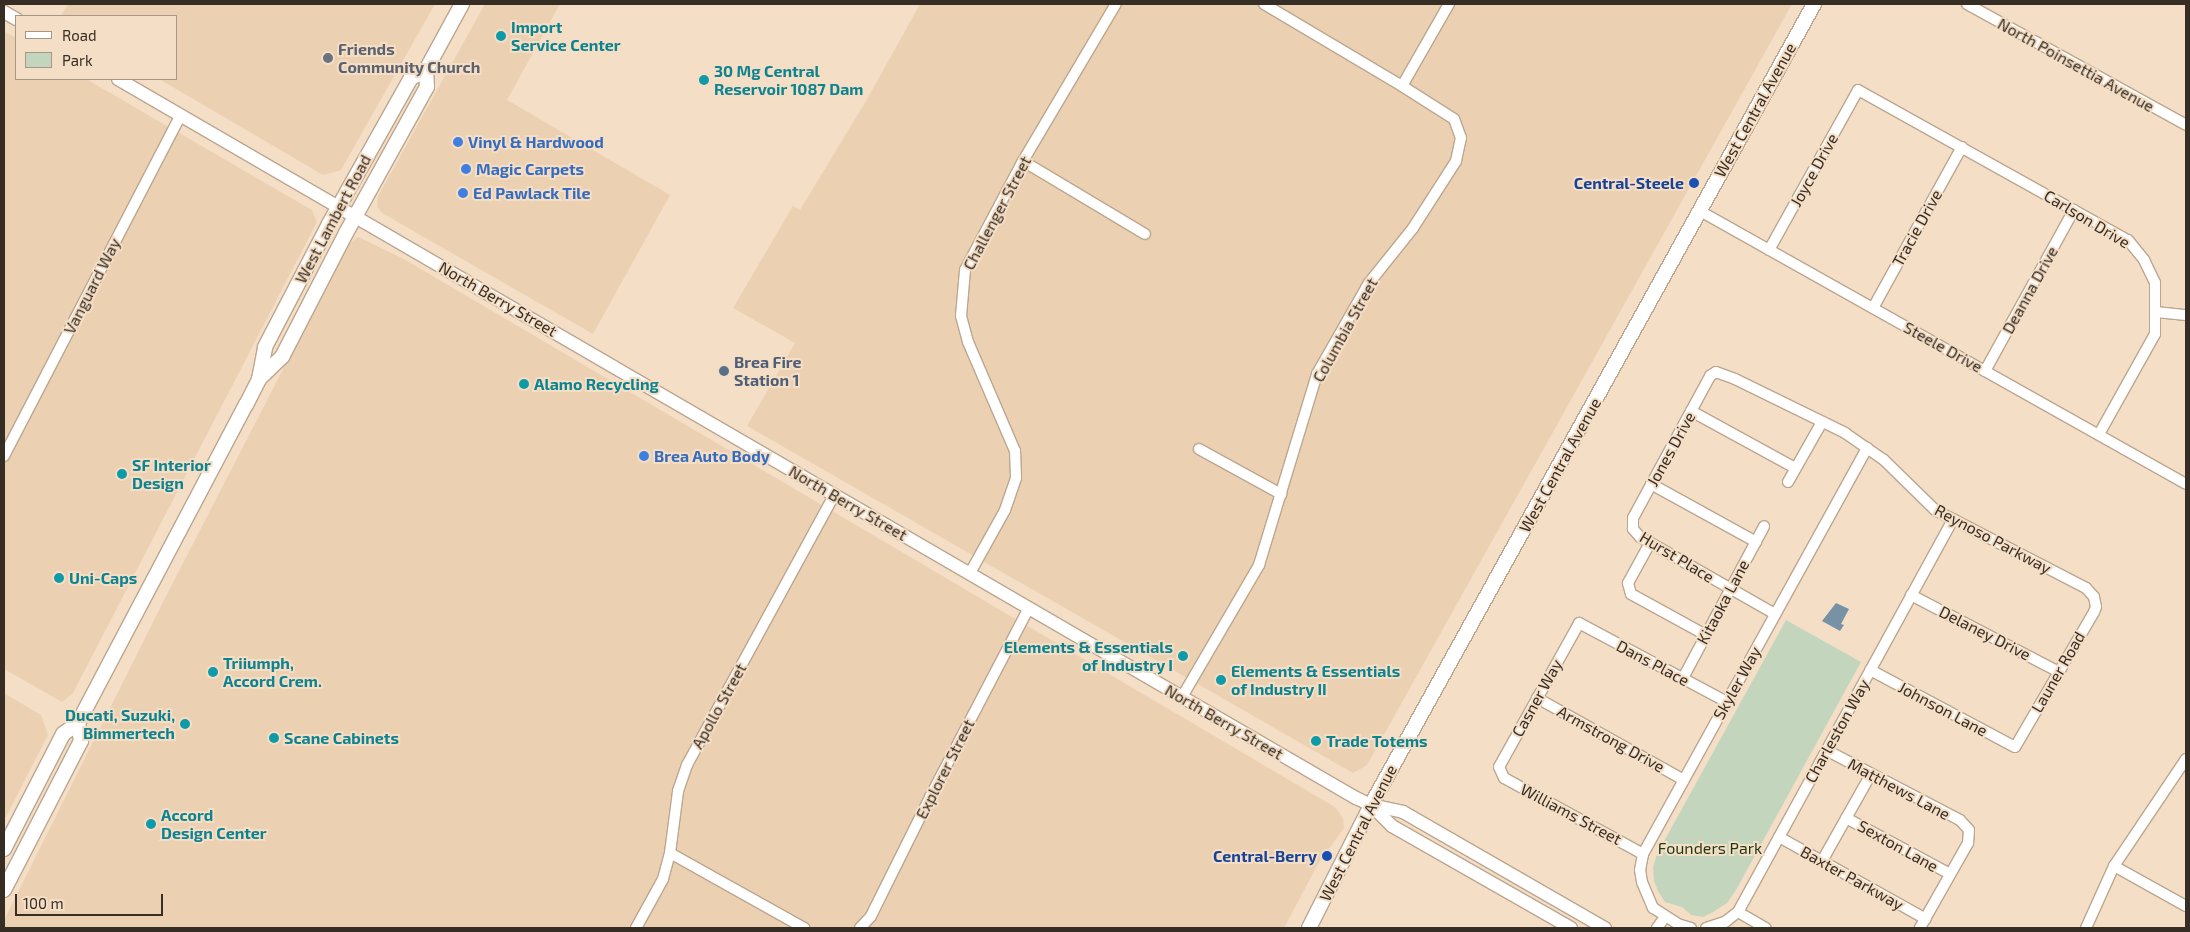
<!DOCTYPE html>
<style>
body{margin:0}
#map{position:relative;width:2190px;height:932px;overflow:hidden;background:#f5dec6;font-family:"Exo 2",sans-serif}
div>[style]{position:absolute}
.built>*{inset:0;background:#ecd0b2}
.green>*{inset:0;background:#c3d6bd}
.water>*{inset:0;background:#7792a5}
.roads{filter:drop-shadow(1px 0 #bca68f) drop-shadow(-1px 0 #bca68f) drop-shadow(0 1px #bca68f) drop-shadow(0 -1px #bca68f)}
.minor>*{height:10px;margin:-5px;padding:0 5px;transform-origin:5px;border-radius:5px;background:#fff}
.tertiary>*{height:12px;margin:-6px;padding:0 6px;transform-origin:6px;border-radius:6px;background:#fff}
.secondary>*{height:14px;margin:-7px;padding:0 7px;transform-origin:7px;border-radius:7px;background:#fff}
.dots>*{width:14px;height:14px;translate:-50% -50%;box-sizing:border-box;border:2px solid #f5dec6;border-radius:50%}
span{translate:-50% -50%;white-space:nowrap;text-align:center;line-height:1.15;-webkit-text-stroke:4px #f5dec6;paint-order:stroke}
.culture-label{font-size:16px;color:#0d838f;font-weight:700}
.left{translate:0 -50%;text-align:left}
.right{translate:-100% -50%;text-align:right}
.worship-label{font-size:16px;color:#5b616d;font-weight:700}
.street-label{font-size:16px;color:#362d24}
.shop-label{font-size:16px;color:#366cbe;font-weight:700}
.transit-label{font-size:16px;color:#164399;font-weight:700}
.service-label{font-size:16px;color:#4e5e75;font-weight:700}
.park-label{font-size:16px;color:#1f3a13}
.frame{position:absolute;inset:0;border:5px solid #362d24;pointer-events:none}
.legend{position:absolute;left:15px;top:15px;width:162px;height:65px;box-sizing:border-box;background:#f5dec6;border:1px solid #a99785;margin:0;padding:6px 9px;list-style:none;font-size:15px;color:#362d24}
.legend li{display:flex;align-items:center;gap:10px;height:25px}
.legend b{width:25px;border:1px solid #a99785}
.scale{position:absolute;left:15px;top:894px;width:148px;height:22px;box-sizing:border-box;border:2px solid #362d24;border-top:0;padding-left:6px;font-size:15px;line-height:18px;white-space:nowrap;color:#362d24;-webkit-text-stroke:4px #f5dec6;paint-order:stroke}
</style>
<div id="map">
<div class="built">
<i style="clip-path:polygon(68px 4px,435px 4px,341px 170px,323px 175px,159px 79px,176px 79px,176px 16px,61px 16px)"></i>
<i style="clip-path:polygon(485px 4px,560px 4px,507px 100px,670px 195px,593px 334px,382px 213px,377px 207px,378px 196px)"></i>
<i style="clip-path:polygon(920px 4px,1792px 4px,1367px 765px,1353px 773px,747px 426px,795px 343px,733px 308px,793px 206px,800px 210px,866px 101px)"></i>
<i style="clip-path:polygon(4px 31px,16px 38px,16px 79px,86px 79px,312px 210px,317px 222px,73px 693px,62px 702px,4px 669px)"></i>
<i style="clip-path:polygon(358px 237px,404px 259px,1335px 807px,1343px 818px,1344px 828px,1319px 862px,1284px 928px,4px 928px,4px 920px,164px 600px,347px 245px)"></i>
<i style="clip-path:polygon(4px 693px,41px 715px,48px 735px,4px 821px)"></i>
</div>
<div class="green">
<i style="clip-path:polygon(1786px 620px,1861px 662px,1736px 890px,1727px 903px,1713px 912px,1703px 917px,1691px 915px,1682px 907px,1665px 902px,1658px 891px,1654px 881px,1653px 867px,1657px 854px)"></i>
</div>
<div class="water">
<i style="clip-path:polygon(1836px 603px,1849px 609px,1841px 624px,1844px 625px,1840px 631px,1822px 621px)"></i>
</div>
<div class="roads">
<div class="minor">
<i style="left:1264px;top:4px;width:161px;rotate:30.7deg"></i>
<i style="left:1967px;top:4px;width:250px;rotate:28.9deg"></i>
<i style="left:1023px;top:161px;width:142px;rotate:30.9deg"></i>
<i style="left:1700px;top:211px;width:557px;rotate:29.32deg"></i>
<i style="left:1769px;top:250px;width:183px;rotate:-60.9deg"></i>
<i style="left:1858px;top:90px;width:309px;rotate:29.1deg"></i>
<i style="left:2128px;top:240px;width:26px;rotate:51deg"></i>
<i style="left:2144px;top:260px;width:25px;rotate:64deg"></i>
<i style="left:2155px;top:283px;width:51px;rotate:90deg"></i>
<i style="left:2155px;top:334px;width:115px;rotate:119.2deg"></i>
<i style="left:1873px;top:308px;width:184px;rotate:-61.1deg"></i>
<i style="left:2156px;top:312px;width:30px;rotate:6deg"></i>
<i style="left:1985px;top:371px;width:184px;rotate:-61.1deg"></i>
<i style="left:1691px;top:411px;width:119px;rotate:28.7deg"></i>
<i style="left:1199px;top:449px;width:94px;rotate:28.8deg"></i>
<i style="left:4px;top:456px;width:384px;rotate:-62.6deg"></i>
<i style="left:1788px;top:482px;width:69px;rotate:-60.5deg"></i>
<i style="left:1651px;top:484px;width:120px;rotate:28.9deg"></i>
<i style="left:1650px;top:543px;width:46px;rotate:118.8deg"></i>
<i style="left:1628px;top:583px;width:11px;rotate:75deg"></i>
<i style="left:1631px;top:594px;width:85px;rotate:28.7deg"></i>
<i style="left:970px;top:573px;width:72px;rotate:-60.9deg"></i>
<i style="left:1005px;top:510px;width:34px;rotate:-71deg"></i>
<i style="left:1016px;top:478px;width:27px;rotate:-92deg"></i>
<i style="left:1015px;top:451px;width:119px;rotate:-113.3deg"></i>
<i style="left:968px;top:342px;width:27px;rotate:-105deg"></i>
<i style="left:961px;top:316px;width:46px;rotate:-85deg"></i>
<i style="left:965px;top:270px;width:123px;rotate:-62deg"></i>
<i style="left:1023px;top:161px;width:182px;rotate:-59.4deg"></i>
<i style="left:1911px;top:595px;width:167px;rotate:27.5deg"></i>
<i style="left:1775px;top:614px;width:155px;rotate:-150.3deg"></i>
<i style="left:1640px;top:537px;width:11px;rotate:-131deg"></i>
<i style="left:1633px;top:529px;width:11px;rotate:-90deg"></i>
<i style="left:1633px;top:518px;width:162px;rotate:-61.5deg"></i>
<i style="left:1710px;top:376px;width:7px;rotate:-34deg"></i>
<i style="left:1716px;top:372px;width:20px;rotate:20deg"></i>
<i style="left:1735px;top:379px;width:123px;rotate:26.1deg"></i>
<i style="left:1845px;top:433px;width:47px;rotate:34.7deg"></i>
<i style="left:1884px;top:460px;width:71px;rotate:44.4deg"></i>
<i style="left:1935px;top:510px;width:170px;rotate:27.3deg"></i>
<i style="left:2086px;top:588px;width:12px;rotate:48deg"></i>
<i style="left:2094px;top:597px;width:10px;rotate:79deg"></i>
<i style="left:2096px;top:607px;width:5px;rotate:112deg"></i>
<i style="left:2094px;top:612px;width:156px;rotate:120.3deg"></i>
<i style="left:2015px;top:747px;width:164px;rotate:-152deg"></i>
<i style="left:1683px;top:678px;width:172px;rotate:-61.9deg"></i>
<i style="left:1182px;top:697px;width:153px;rotate:-59.7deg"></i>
<i style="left:1259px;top:565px;width:200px;rotate:-73.1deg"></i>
<i style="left:1317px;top:374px;width:105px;rotate:-60.3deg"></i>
<i style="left:1369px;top:283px;width:70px;rotate:-51.3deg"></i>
<i style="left:1413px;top:228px;width:80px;rotate:-57.3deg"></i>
<i style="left:1456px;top:161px;width:24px;rotate:-78deg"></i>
<i style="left:1461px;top:138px;width:20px;rotate:-110deg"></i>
<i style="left:1454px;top:119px;width:62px;rotate:-147.6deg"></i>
<i style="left:1402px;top:86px;width:95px;rotate:-60.2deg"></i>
<i style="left:1537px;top:698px;width:168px;rotate:29.2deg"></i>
<i style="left:1826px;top:750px;width:151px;rotate:27.6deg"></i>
<i style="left:1960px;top:820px;width:13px;rotate:48deg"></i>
<i style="left:1969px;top:830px;width:13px;rotate:94deg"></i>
<i style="left:1968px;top:843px;width:98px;rotate:119.5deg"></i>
<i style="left:1846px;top:818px;width:118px;rotate:28.3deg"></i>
<i style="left:1779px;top:837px;width:168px;rotate:29.2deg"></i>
<i style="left:670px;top:853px;width:154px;rotate:29.2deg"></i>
<i style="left:1643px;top:854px;width:158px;rotate:-151.3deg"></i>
<i style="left:1504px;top:778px;width:12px;rotate:-114deg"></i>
<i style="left:1499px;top:767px;width:165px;rotate:-60.9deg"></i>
<i style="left:1579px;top:623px;width:168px;rotate:28.1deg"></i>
<i style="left:1822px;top:861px;width:100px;rotate:-60.6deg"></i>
<i style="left:2114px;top:866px;width:82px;rotate:29.1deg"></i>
<i style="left:1738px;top:912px;width:32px;rotate:30deg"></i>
<i style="left:636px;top:928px;width:56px;rotate:-61.1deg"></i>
<i style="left:663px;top:879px;width:27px;rotate:-75deg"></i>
<i style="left:670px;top:853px;width:63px;rotate:-82.6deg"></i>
<i style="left:678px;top:791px;width:28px;rotate:-71deg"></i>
<i style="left:687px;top:765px;width:307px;rotate:-61.4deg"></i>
<i style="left:860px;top:928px;width:16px;rotate:-47deg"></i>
<i style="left:871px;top:916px;width:133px;rotate:-63.6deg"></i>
<i style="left:930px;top:797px;width:213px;rotate:-62.4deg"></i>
<i style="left:1657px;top:928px;width:14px;rotate:-54deg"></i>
<i style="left:1691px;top:928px;width:14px;rotate:-163deg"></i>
<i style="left:1678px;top:924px;width:30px;rotate:-147deg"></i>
<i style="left:1653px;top:908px;width:28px;rotate:-113deg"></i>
<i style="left:1642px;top:882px;width:12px;rotate:-99deg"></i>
<i style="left:1640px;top:870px;width:16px;rotate:-79deg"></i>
<i style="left:1643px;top:854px;width:464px;rotate:-61.1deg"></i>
<i style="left:1706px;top:928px;width:20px;rotate:-18deg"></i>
<i style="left:1725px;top:922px;width:16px;rotate:-38deg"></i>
<i style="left:1738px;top:912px;width:448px;rotate:-61.3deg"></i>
<i style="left:2086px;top:928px;width:68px;rotate:-65.7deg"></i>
<i style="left:2114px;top:866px;width:129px;rotate:-56.1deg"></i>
</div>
<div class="tertiary">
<i style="left:4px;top:12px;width:14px;rotate:30deg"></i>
<i style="left:118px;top:79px;width:1432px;rotate:30.15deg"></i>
<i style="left:1356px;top:798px;width:17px;rotate:25deg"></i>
<i style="left:1371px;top:805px;width:33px;rotate:12deg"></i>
<i style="left:1403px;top:812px;width:233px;rotate:29.9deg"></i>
<i style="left:1371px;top:805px;width:30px;rotate:45deg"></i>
<i style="left:1392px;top:826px;width:206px;rotate:29.7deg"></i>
</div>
<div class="secondary">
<i style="left:259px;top:379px;width:32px;rotate:-44deg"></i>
<i style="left:282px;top:357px;width:140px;rotate:-62.7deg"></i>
<i style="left:346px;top:233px;width:167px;rotate:-61deg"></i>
<i style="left:427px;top:87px;width:17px;rotate:-93deg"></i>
<i style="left:426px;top:70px;width:75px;rotate:-61.4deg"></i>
<i style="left:4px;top:849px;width:129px;rotate:-62.8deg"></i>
<i style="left:63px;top:734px;width:19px;rotate:-36deg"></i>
<i style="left:78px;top:723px;width:360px;rotate:-62.2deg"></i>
<i style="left:246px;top:405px;width:29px;rotate:-63deg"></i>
<i style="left:259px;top:379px;width:33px;rotate:-79deg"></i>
<i style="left:265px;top:347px;width:139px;rotate:-62.5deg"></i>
<i style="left:329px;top:224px;width:167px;rotate:-60.7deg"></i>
<i style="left:411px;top:78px;width:17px;rotate:-28deg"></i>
<i style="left:4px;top:890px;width:168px;rotate:-62.7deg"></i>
<i style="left:81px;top:741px;width:18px;rotate:-99deg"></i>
<i style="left:1309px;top:928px;width:138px;rotate:-63.2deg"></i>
<i style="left:1371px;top:805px;width:915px;rotate:-61.05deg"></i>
</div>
</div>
<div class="dots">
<i style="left:501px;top:36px;background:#0f9aa8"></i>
<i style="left:328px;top:58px;background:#6b7280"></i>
<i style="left:704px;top:80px;background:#0f9aa8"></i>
<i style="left:458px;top:142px;background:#3f7fe0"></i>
<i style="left:466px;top:169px;background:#3f7fe0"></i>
<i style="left:1694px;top:183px;background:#1a4fb4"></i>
<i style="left:463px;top:193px;background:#3f7fe0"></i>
<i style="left:724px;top:371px;background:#5c6f8a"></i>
<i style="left:524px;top:384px;background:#0f9aa8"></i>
<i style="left:644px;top:456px;background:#3f7fe0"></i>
<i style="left:122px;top:474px;background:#0f9aa8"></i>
<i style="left:59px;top:578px;background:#0f9aa8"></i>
<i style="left:1183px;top:656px;background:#0f9aa8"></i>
<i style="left:213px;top:672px;background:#0f9aa8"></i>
<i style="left:1221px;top:680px;background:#0f9aa8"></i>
<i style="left:185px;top:724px;background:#0f9aa8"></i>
<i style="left:274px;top:738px;background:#0f9aa8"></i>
<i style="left:1316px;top:741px;background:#0f9aa8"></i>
<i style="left:151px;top:824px;background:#0f9aa8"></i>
<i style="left:1327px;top:856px;background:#1a4fb4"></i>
</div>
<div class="culture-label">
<span class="left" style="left:511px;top:36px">Import<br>Service Center</span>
<span class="left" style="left:714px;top:80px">30 Mg Central<br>Reservoir 1087 Dam</span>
<span class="left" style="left:534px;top:384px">Alamo Recycling</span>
<span class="left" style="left:132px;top:474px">SF Interior<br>Design</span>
<span class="left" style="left:69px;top:578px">Uni-Caps</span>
<span class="right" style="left:1173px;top:656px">Elements &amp; Essentials<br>of Industry I</span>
<span class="left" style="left:223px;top:672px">Triiumph,<br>Accord Crem.</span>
<span class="left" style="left:1231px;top:680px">Elements &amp; Essentials<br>of Industry II</span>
<span class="right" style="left:175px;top:724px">Ducati, Suzuki,<br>Bimmertech</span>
<span class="left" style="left:284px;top:738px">Scane Cabinets</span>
<span class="left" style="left:1326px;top:741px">Trade Totems</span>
<span class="left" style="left:161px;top:824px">Accord<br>Design Center</span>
</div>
<div class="worship-label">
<span class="left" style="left:338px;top:58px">Friends<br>Community Church</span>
</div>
<div class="street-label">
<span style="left:2076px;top:65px;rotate:29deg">North Poinsettia Avenue</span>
<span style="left:1755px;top:110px;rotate:-61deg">West Central Avenue</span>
<span style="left:1814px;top:170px;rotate:-61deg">Joyce Drive</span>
<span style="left:997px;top:213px;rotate:-62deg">Challenger Street</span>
<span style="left:333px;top:219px;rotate:-62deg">West Lambert Road</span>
<span style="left:2087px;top:219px;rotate:31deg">Carlson Drive</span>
<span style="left:1917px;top:228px;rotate:-61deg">Tracie Drive</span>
<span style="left:92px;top:286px;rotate:-63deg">Vanguard Way</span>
<span style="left:2030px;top:290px;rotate:-61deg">Deanna Drive</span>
<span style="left:498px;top:299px;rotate:30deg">North Berry Street</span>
<span style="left:1345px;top:330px;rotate:-61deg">Columbia Street</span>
<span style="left:1943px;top:347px;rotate:29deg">Steele Drive</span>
<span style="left:1671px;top:449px;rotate:-61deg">Jones Drive</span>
<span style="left:1560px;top:465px;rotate:-61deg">West Central Avenue</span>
<span style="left:848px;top:503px;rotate:30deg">North Berry Street</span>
<span style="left:1993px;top:539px;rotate:28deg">Reynoso Parkway</span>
<span style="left:1677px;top:557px;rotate:31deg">Hurst Place</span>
<span style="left:1723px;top:602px;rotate:-62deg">Kitaoka Lane</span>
<span style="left:1985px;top:633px;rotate:27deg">Delaney Drive</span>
<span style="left:1653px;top:663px;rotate:28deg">Dans Place</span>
<span style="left:2058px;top:672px;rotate:-60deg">Launer Road</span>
<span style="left:1737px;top:683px;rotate:-61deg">Skyler Way</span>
<span style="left:1537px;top:698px;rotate:-61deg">Casner Way</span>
<span style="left:719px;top:706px;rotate:-61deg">Apollo Street</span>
<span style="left:1943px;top:709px;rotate:28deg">Johnson Lane</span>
<span style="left:1224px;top:722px;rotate:30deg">North Berry Street</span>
<span style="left:1837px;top:731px;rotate:-61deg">Charleston Way</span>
<span style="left:1611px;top:739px;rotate:29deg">Armstrong Drive</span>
<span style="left:945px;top:769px;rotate:-63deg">Explorer Street</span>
<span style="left:1899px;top:789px;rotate:28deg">Matthews Lane</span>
<span style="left:1571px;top:814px;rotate:28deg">Williams Street</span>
<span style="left:1358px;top:833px;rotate:-63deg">West Central Avenue</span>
<span style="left:1898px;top:846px;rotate:29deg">Sexton Lane</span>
<span style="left:1852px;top:878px;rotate:29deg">Baxter Parkway</span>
</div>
<div class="shop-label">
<span class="left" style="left:468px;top:142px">Vinyl &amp; Hardwood</span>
<span class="left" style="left:476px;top:169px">Magic Carpets</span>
<span class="left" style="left:473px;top:193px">Ed Pawlack Tile</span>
<span class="left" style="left:654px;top:456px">Brea Auto Body</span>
</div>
<div class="transit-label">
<span class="right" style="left:1684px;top:183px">Central-Steele</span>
<span class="right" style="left:1317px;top:856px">Central-Berry</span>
</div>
<div class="service-label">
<span class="left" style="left:734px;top:371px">Brea Fire<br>Station 1</span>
</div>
<div class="park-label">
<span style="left:1710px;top:848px">Founders Park</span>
</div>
<div class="frame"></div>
<ul class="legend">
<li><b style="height:6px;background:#fff"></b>Road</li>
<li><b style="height:14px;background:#c3d6bd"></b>Park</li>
</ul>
<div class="scale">100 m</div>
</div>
